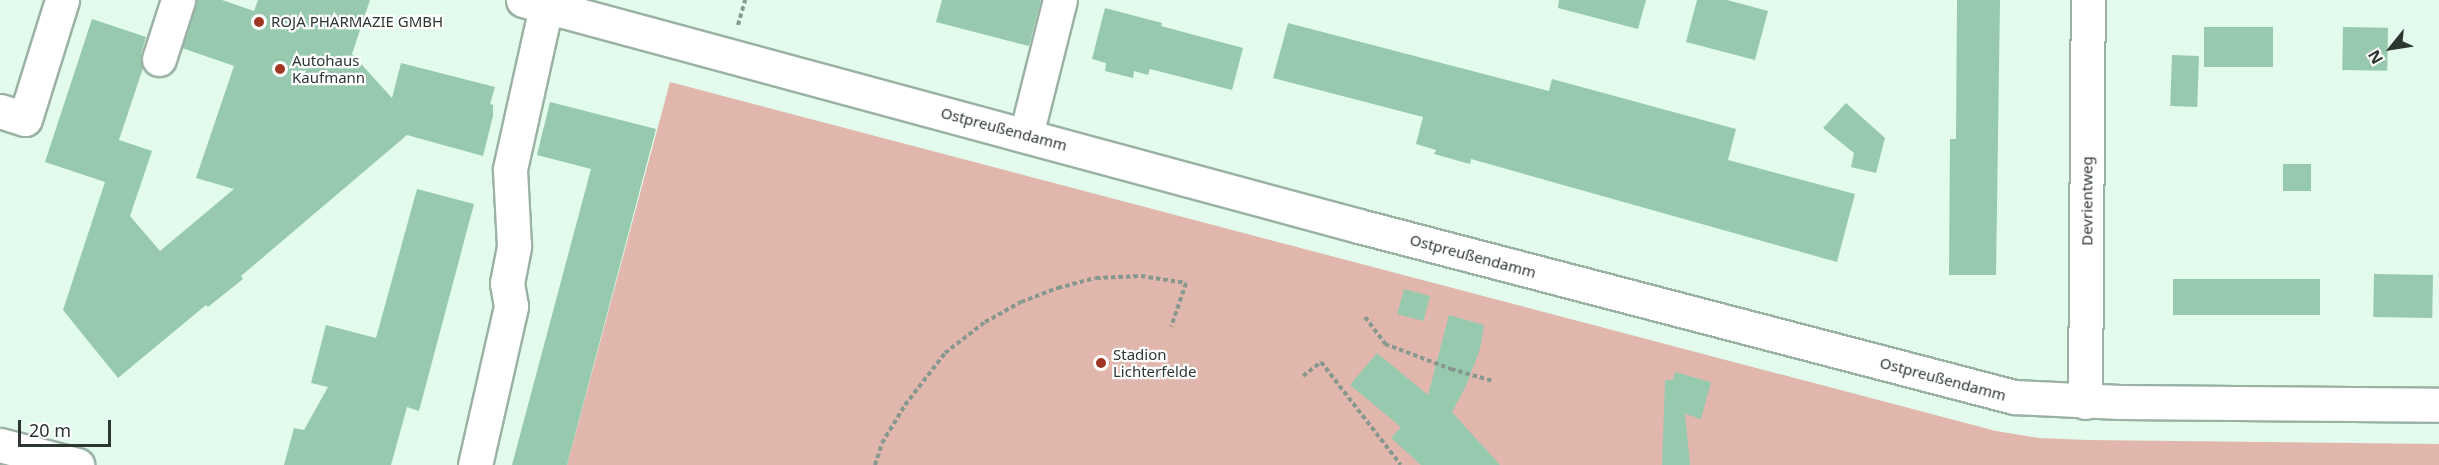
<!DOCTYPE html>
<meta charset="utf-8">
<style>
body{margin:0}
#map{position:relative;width:2439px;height:465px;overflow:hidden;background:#e2fbec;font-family:"Noto Sans",sans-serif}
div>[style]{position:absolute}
.green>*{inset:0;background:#e1b7ad}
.building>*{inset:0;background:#97c9ae;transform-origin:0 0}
.path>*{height:4px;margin-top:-2px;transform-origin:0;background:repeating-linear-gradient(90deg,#87988e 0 4.5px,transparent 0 7.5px)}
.roads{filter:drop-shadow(2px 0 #9ab1a4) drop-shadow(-2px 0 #9ab1a4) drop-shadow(0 2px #9ab1a4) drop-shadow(0 -2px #9ab1a4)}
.minor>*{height:33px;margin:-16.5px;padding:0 16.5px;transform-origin:16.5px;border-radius:16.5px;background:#fff}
.dots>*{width:16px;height:16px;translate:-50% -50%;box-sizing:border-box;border:3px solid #fff;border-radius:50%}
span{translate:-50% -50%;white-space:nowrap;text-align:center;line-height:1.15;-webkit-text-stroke:4.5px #fff;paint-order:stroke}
.poi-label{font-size:15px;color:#2d3731}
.left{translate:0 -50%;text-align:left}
.street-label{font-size:15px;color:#2d3731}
.north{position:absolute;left:2361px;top:18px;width:60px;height:60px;-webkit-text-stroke:4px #fff;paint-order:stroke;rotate:240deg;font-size:16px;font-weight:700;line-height:24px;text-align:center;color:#2d3731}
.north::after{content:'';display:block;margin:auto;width:21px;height:27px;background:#2d3731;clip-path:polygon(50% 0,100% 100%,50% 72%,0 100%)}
.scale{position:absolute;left:18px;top:420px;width:93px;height:27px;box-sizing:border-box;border:3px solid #2d3731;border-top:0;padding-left:8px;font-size:18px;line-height:21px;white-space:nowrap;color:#2d3731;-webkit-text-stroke:4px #fff;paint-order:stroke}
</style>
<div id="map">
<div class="green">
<i style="clip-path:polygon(670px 82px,1996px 431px,2039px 438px,2087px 440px,2439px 444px,2439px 465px,567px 465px)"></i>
</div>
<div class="building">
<i style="clip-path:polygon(196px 0,222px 0,254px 11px,258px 0,370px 0,352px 54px,392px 98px,401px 63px,495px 87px,490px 104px,493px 105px,493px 116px,483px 156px,407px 135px,241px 276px,243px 279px,208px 307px,206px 305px,118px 378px,63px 310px,105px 182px,45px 162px,92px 19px,146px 37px,141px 54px,143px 68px,119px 140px,152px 151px,130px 216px,160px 251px,234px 189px,196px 178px,234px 66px,182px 48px)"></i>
<i style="clip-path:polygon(942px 0,1041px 0,1029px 46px,936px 22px)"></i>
<i style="clip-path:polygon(1559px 0,1646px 0,1638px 29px,1558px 8px)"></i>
<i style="clip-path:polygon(1697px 0,1727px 0,1768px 11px,1755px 60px,1686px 42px)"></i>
<i style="clip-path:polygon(1957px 0,2000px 0,1996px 275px,1949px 275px,1950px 139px,1956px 139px)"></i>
<i style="clip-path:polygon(1105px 8px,1162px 23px,1161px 26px,1243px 48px,1232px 90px,1150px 69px,1148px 75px,1134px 71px,1133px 78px,1105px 71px,1106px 63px,1092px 59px)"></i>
<i style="clip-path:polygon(1288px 23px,1549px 91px,1552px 79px,1736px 129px,1728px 160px,1855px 194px,1837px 262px,1471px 159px,1470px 164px,1434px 154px,1436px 150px,1416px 144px,1423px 117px,1273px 78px)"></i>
<i style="left:2204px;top:27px;width:69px;height:40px"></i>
<i style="left:2343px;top:27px;width:45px;height:43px;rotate:1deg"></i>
<i style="left:2172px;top:55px;width:27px;height:51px;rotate:2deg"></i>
<i style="clip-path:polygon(550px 102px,656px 129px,567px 465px,512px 465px,591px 169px,537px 155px)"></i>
<i style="clip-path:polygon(1846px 103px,1885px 138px,1876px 173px,1851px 167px,1854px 153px,1823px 128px)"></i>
<i style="left:2283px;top:164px;width:28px;height:27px"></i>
<i style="clip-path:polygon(417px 189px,474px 204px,419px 411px,407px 407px,391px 465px,284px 465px,294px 428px,304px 430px,328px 387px,311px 383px,326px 325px,376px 338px)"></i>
<i style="left:2374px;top:274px;width:59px;height:43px;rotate:1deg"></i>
<i style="left:2173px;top:279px;width:147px;height:36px"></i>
<i style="left:1404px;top:289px;width:27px;height:26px;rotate:15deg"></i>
<i style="clip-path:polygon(1449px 315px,1484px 325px,1480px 349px,1466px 386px,1452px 412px,1500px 465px,1421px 465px,1391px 438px,1401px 427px,1350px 385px,1377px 353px,1428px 395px)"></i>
<i style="clip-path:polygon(1675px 372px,1711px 382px,1701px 419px,1685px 414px,1690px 465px,1662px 465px,1665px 380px,1673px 380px)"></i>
</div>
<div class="path">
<i style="left:738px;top:25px;width:26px;rotate:-74deg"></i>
<i style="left:1365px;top:317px;width:34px;rotate:53deg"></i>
<i style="left:1385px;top:344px;width:71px;rotate:20.7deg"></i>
<i style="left:1451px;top:369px;width:44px;rotate:15.9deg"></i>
<i style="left:1303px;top:376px;width:23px;rotate:-38deg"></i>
<i style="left:1321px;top:362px;width:130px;rotate:52.2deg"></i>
<i style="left:875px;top:465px;width:23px;rotate:-72deg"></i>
<i style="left:882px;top:443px;width:44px;rotate:-58.8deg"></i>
<i style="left:905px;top:405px;width:66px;rotate:-52.4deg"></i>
<i style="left:945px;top:353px;width:51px;rotate:-37.8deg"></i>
<i style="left:985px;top:322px;width:41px;rotate:-29.1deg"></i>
<i style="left:1021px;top:302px;width:40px;rotate:-21deg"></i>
<i style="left:1058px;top:288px;width:39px;rotate:-15deg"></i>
<i style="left:1096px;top:278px;width:45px;rotate:-2.5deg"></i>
<i style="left:1141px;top:276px;width:46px;rotate:8.8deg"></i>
<i style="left:1186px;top:283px;width:46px;rotate:108.8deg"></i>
</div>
<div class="roads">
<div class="minor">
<i style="left:523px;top:0;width:866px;rotate:15.13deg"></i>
<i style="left:1359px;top:226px;width:677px;rotate:14.63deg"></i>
<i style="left:2014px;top:397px;width:106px;rotate:2.7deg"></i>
<i style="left:2120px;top:402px;width:319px;rotate:0.5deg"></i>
<i style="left:159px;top:59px;width:62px;rotate:-72.1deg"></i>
<i style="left:0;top:111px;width:26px;rotate:18deg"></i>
<i style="left:25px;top:119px;width:125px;rotate:-72.7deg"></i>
<i style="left:1026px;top:135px;width:139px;rotate:-75.9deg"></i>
<i style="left:2085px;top:402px;width:402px;rotate:-89.6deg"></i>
<i style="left:0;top:445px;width:80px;rotate:14.6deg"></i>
<i style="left:475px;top:465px;width:163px;rotate:-77.2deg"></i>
<i style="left:511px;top:306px;width:23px;rotate:-100deg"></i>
<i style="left:507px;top:283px;width:38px;rotate:-79deg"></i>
<i style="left:514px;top:246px;width:77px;rotate:-93deg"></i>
<i style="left:510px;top:169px;width:167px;rotate:-77.5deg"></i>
</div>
</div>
<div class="dots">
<i style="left:259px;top:22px;background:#a03621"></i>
<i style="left:280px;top:69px;background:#a03621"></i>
<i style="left:1101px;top:363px;background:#a03621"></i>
</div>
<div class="poi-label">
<span class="left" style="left:271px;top:22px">ROJA PHARMAZIE GMBH</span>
<span class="left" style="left:292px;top:69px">Autohaus<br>Kaufmann</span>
<span class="left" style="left:1113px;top:363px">Stadion<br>Lichterfelde</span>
</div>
<div class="street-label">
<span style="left:1004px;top:129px;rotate:15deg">Ostpreußendamm</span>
<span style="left:2087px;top:201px;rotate:-90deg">Devrientweg</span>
<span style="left:1473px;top:256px;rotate:15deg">Ostpreußendamm</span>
<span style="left:1943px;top:379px;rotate:15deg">Ostpreußendamm</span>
</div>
<div class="north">N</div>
<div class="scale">20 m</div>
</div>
